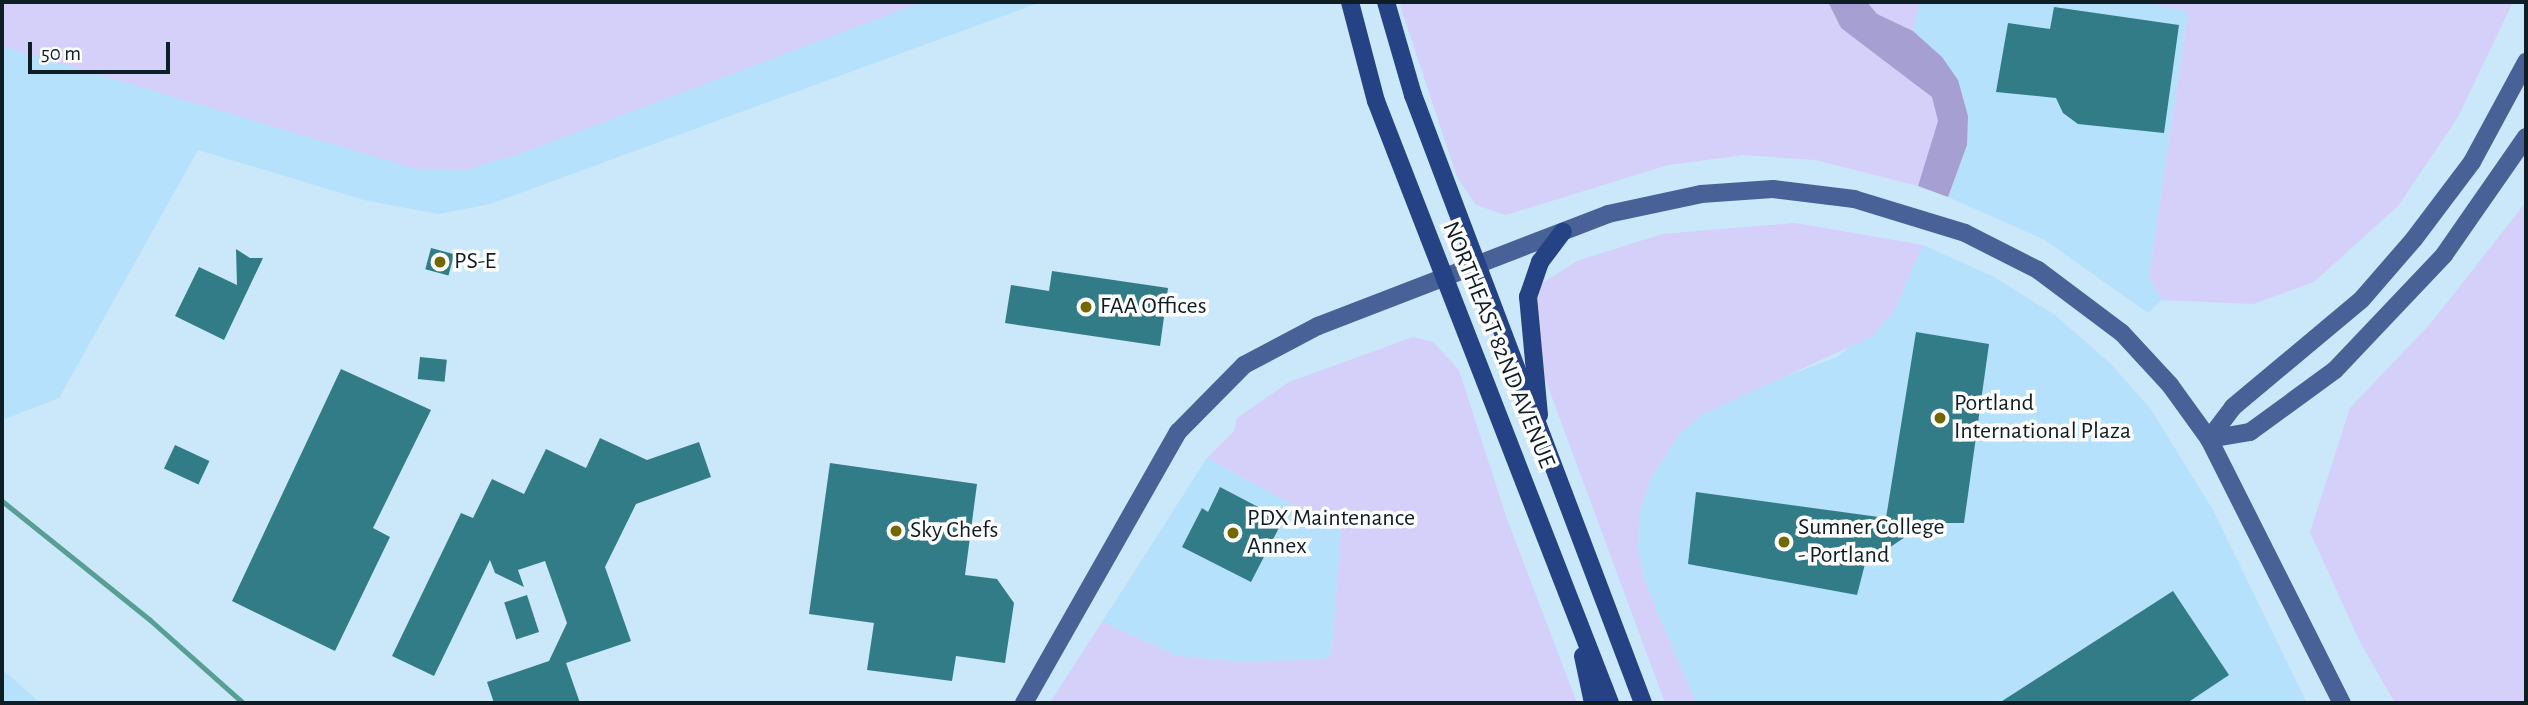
<!DOCTYPE html>
<style>
body{margin:0}
#map{position:relative;width:2528px;height:705px;overflow:hidden;background:#cbe7fa;font-family:"Alegreya Sans",sans-serif}
div>[style]{position:absolute}
.built>*{inset:0;background:#b5e1fc}
.green>*{inset:0;background:#d4d0f9}
.forest>*{inset:0;background:#a59fd2}
.stream>*{height:5px;margin:-2.5px;padding:0 2.5px;transform-origin:2.5px;border-radius:2.5px;background:#579e93}
.building>*{inset:0;background:#327c87;transform-origin:0 0}
.secondary>*{height:18px;margin:-9px;padding:0 9px;transform-origin:9px;border-radius:9px;background:#486298}
.primary>*{height:18px;margin:-9px;padding:0 9px;transform-origin:9px;border-radius:9px;background:#254384}
.dots>*{width:19px;height:19px;translate:-50% -50%;box-sizing:border-box;border:4px solid #fff;border-radius:50%}
span{translate:-50% -50%;white-space:nowrap;text-align:center;line-height:1.15;-webkit-text-stroke:7px #fff;paint-order:stroke}
.poi-label{font-size:24px;color:#0f1d25}
.left{translate:0 -50%;text-align:left}
.street-label{font-size:24px;color:#0f1d25}
.frame{position:absolute;inset:0;border:4px solid #0f1d25;pointer-events:none}
.scale{position:absolute;left:28px;top:42px;width:142px;height:32px;box-sizing:border-box;border:4px solid #0f1d25;border-top:0;padding-left:9px;font-size:21px;line-height:24px;white-space:nowrap;color:#0f1d25;-webkit-text-stroke:5px #fff;paint-order:stroke}
</style>
<div id="map">
<div class="built">
<i style="clip-path:polygon(2px 2px,1041px 2px,490px 204px,438px 214px,364px 200px,198px 150px,59px 398px,2px 420px)"></i>
<i style="clip-path:polygon(1920px 2px,2141px 2px,2188px 11px,2149px 277px,2162px 300px,2148px 313px,2045px 240px,1948px 197px,1967px 145px,1942px 57px,1913px 31px)"></i>
<i style="clip-path:polygon(1923px 245px,1994px 277px,2055px 315px,2111px 364px,2150px 408px,2213px 510px,2307px 703px,1696px 703px,1646px 585px,1638px 550px,1639px 515px,1651px 478px,1679px 435px,1699px 416px,1736px 395px,1837px 357px,1894px 311px)"></i>
<i style="clip-path:polygon(1207px 458px,1341px 531px,1332px 650px,1326px 659px,1243px 662px,1177px 656px,1102px 622px)"></i>
<i style="clip-path:polygon(2px 669px,40px 703px,2px 703px)"></i>
</div>
<div class="green">
<i style="clip-path:polygon(2px 2px,922px 2px,522px 153px,465px 170px,420px 170px,2px 46px)"></i>
<i style="clip-path:polygon(1399px 2px,1828px 2px,1841px 28px,1932px 96px,1938px 121px,1918px 186px,1815px 160px,1744px 155px,1668px 165px,1506px 215px,1476px 205px,1457px 177px)"></i>
<i style="clip-path:polygon(1867px 2px,1920px 2px,1913px 31px,1877px 14px)"></i>
<i style="clip-path:polygon(2141px 2px,2513px 2px,2458px 117px,2398px 206px,2314px 282px,2253px 304px,2162px 300px,2149px 277px,2188px 12px)"></i>
<i style="clip-path:polygon(2526px 202px,2526px 703px,2395px 703px,2360px 642px,2310px 532px,2350px 408px,2431px 323px)"></i>
<i style="clip-path:polygon(1795px 223px,1923px 245px,1894px 311px,1873px 336px,1699px 416px,1679px 435px,1651px 478px,1639px 515px,1638px 550px,1646px 585px,1696px 703px,1665px 703px,1543px 373px,1537px 303px,1541px 284px,1577px 261px,1662px 234px)"></i>
<i style="clip-path:polygon(1413px 337px,1433px 342px,1459px 370px,1506px 516px,1577px 703px,1051px 701px,1102px 622px,1177px 656px,1243px 662px,1326px 659px,1332px 650px,1341px 531px,1207px 458px,1234px 431px,1237px 418px,1289px 382px)"></i>
</div>
<div class="forest">
<i style="clip-path:polygon(1828px 2px,1867px 2px,1877px 14px,1913px 31px,1942px 57px,1958px 80px,1968px 116px,1967px 145px,1948px 197px,1918px 186px,1938px 121px,1932px 97px,1841px 28px)"></i>
</div>
<div class="stream">
<i style="left:2px;top:501px;width:190px;rotate:38.8deg"></i>
<i style="left:150px;top:620px;width:125px;rotate:41.7deg"></i>
</div>
<div class="building">
<i style="clip-path:polygon(2054px 7px,2179px 25px,2164px 133px,2078px 124px,2063px 113px,2056px 98px,1996px 92px,2008px 23px,2050px 29px)"></i>
<i style="left:431px;top:248px;width:24px;height:22px;rotate:15deg"></i>
<i style="clip-path:polygon(236px 249px,250px 258px,263px 258px,224px 340px,175px 316px,199px 267px,237px 285px)"></i>
<i style="clip-path:polygon(1052px 271px,1168px 288px,1160px 346px,1005px 323px,1011px 285px,1049px 291px)"></i>
<i style="clip-path:polygon(1916px 332px,1989px 344px,1964px 523px,1926px 523px,1865px 564px,1857px 595px,1688px 564px,1696px 492px,1886px 518px)"></i>
<i style="left:420px;top:357px;width:27px;height:22px;rotate:6deg"></i>
<i style="clip-path:polygon(341px 369px,431px 410px,373px 528px,390px 537px,335px 651px,232px 601px)"></i>
<i style="clip-path:polygon(600px 438px,647px 460px,699px 442px,711px 477px,636px 504px,605px 567px,631px 641px,566px 663px,580px 703px,494px 703px,487px 682px,549px 661px,567px 623px,545px 561px,518px 570px,524px 587px,495px 573px,490px 560px,434px 676px,392px 656px,461px 513px,473px 518px,492px 479px,524px 494px,546px 449px,586px 468px)"></i>
<i style="left:175px;top:445px;width:38px;height:26px;rotate:25deg"></i>
<i style="clip-path:polygon(830px 463px,977px 484px,965px 575px,997px 579px,1014px 603px,1005px 663px,956px 656px,952px 681px,867px 670px,874px 623px,809px 614px)"></i>
<i style="clip-path:polygon(1220px 487px,1283px 520px,1251px 582px,1182px 547px,1202px 508px,1208px 512px)"></i>
<i style="clip-path:polygon(2173px 591px,2229px 675px,2187px 703px,1999px 703px)"></i>
<i style="left:527px;top:595px;width:39px;height:24px;rotate:72deg"></i>
</div>
<div class="secondary">
<i style="left:2209px;top:439px;width:40px;rotate:-53deg"></i>
<i style="left:2233px;top:407px;width:168px;rotate:-39.9deg"></i>
<i style="left:2362px;top:299px;width:79px;rotate:-49.1deg"></i>
<i style="left:2414px;top:239px;width:96px;rotate:-53deg"></i>
<i style="left:2472px;top:162px;width:114px;rotate:-61.6deg"></i>
<i style="left:2209px;top:439px;width:42px;rotate:-9.7deg"></i>
<i style="left:2250px;top:432px;width:105px;rotate:-36.1deg"></i>
<i style="left:2335px;top:370px;width:158px;rotate:-46.5deg"></i>
<i style="left:2444px;top:255px;width:144px;rotate:-55.2deg"></i>
<i style="left:1024px;top:703px;width:312px;rotate:-60.4deg"></i>
<i style="left:1178px;top:432px;width:94px;rotate:-45.4deg"></i>
<i style="left:1244px;top:365px;width:84px;rotate:-27.8deg"></i>
<i style="left:1318px;top:326px;width:311px;rotate:-21.1deg"></i>
<i style="left:1608px;top:214px;width:95px;rotate:-12.1deg"></i>
<i style="left:1701px;top:194px;width:72px;rotate:-4deg"></i>
<i style="left:1773px;top:189px;width:82px;rotate:7deg"></i>
<i style="left:1854px;top:199px;width:116px;rotate:17deg"></i>
<i style="left:1965px;top:233px;width:82px;rotate:26.9deg"></i>
<i style="left:2038px;top:270px;width:105px;rotate:36.9deg"></i>
<i style="left:2122px;top:333px;width:71px;rotate:47.3deg"></i>
<i style="left:2170px;top:385px;width:67px;rotate:54.2deg"></i>
<i style="left:2209px;top:439px;width:296px;rotate:63.3deg"></i>
</div>
<div class="primary">
<i style="left:1350px;top:2px;width:102px;rotate:75.3deg"></i>
<i style="left:1376px;top:101px;width:646px;rotate:68.76deg"></i>
<i style="left:1386px;top:2px;width:97px;rotate:73.8deg"></i>
<i style="left:1413px;top:95px;width:650px;rotate:69.28deg"></i>
<i style="left:1539px;top:415px;width:119px;rotate:-95.3deg"></i>
<i style="left:1528px;top:297px;width:37px;rotate:-71deg"></i>
<i style="left:1540px;top:262px;width:38px;rotate:-53deg"></i>
<i style="left:1583px;top:656px;width:48px;rotate:78deg"></i>
</div>
<div class="dots">
<i style="left:440px;top:262px;background:#736800"></i>
<i style="left:1086px;top:307px;background:#736800"></i>
<i style="left:1940px;top:418px;background:#736800"></i>
<i style="left:896px;top:531px;background:#736800"></i>
<i style="left:1233px;top:533px;background:#736800"></i>
<i style="left:1784px;top:542px;background:#736800"></i>
</div>
<div class="poi-label">
<span class="left" style="left:454px;top:262px">PS-E</span>
<span class="left" style="left:1100px;top:307px">FAA Offices</span>
<span class="left" style="left:1954px;top:418px">Portland<br>International Plaza</span>
<span class="left" style="left:1247px;top:533px">PDX Maintenance<br>Annex</span>
<span class="left" style="left:1798px;top:542px">Sumner College<br>- Portland</span>
<span class="left" style="left:910px;top:531px">Sky Chefs</span>
</div>
<div class="street-label">
<span style="left:1498px;top:345px;rotate:68deg">NORTHEAST 82ND AVENUE</span>
</div>
<div class="frame"></div>
<div class="scale">50 m</div>
</div>
